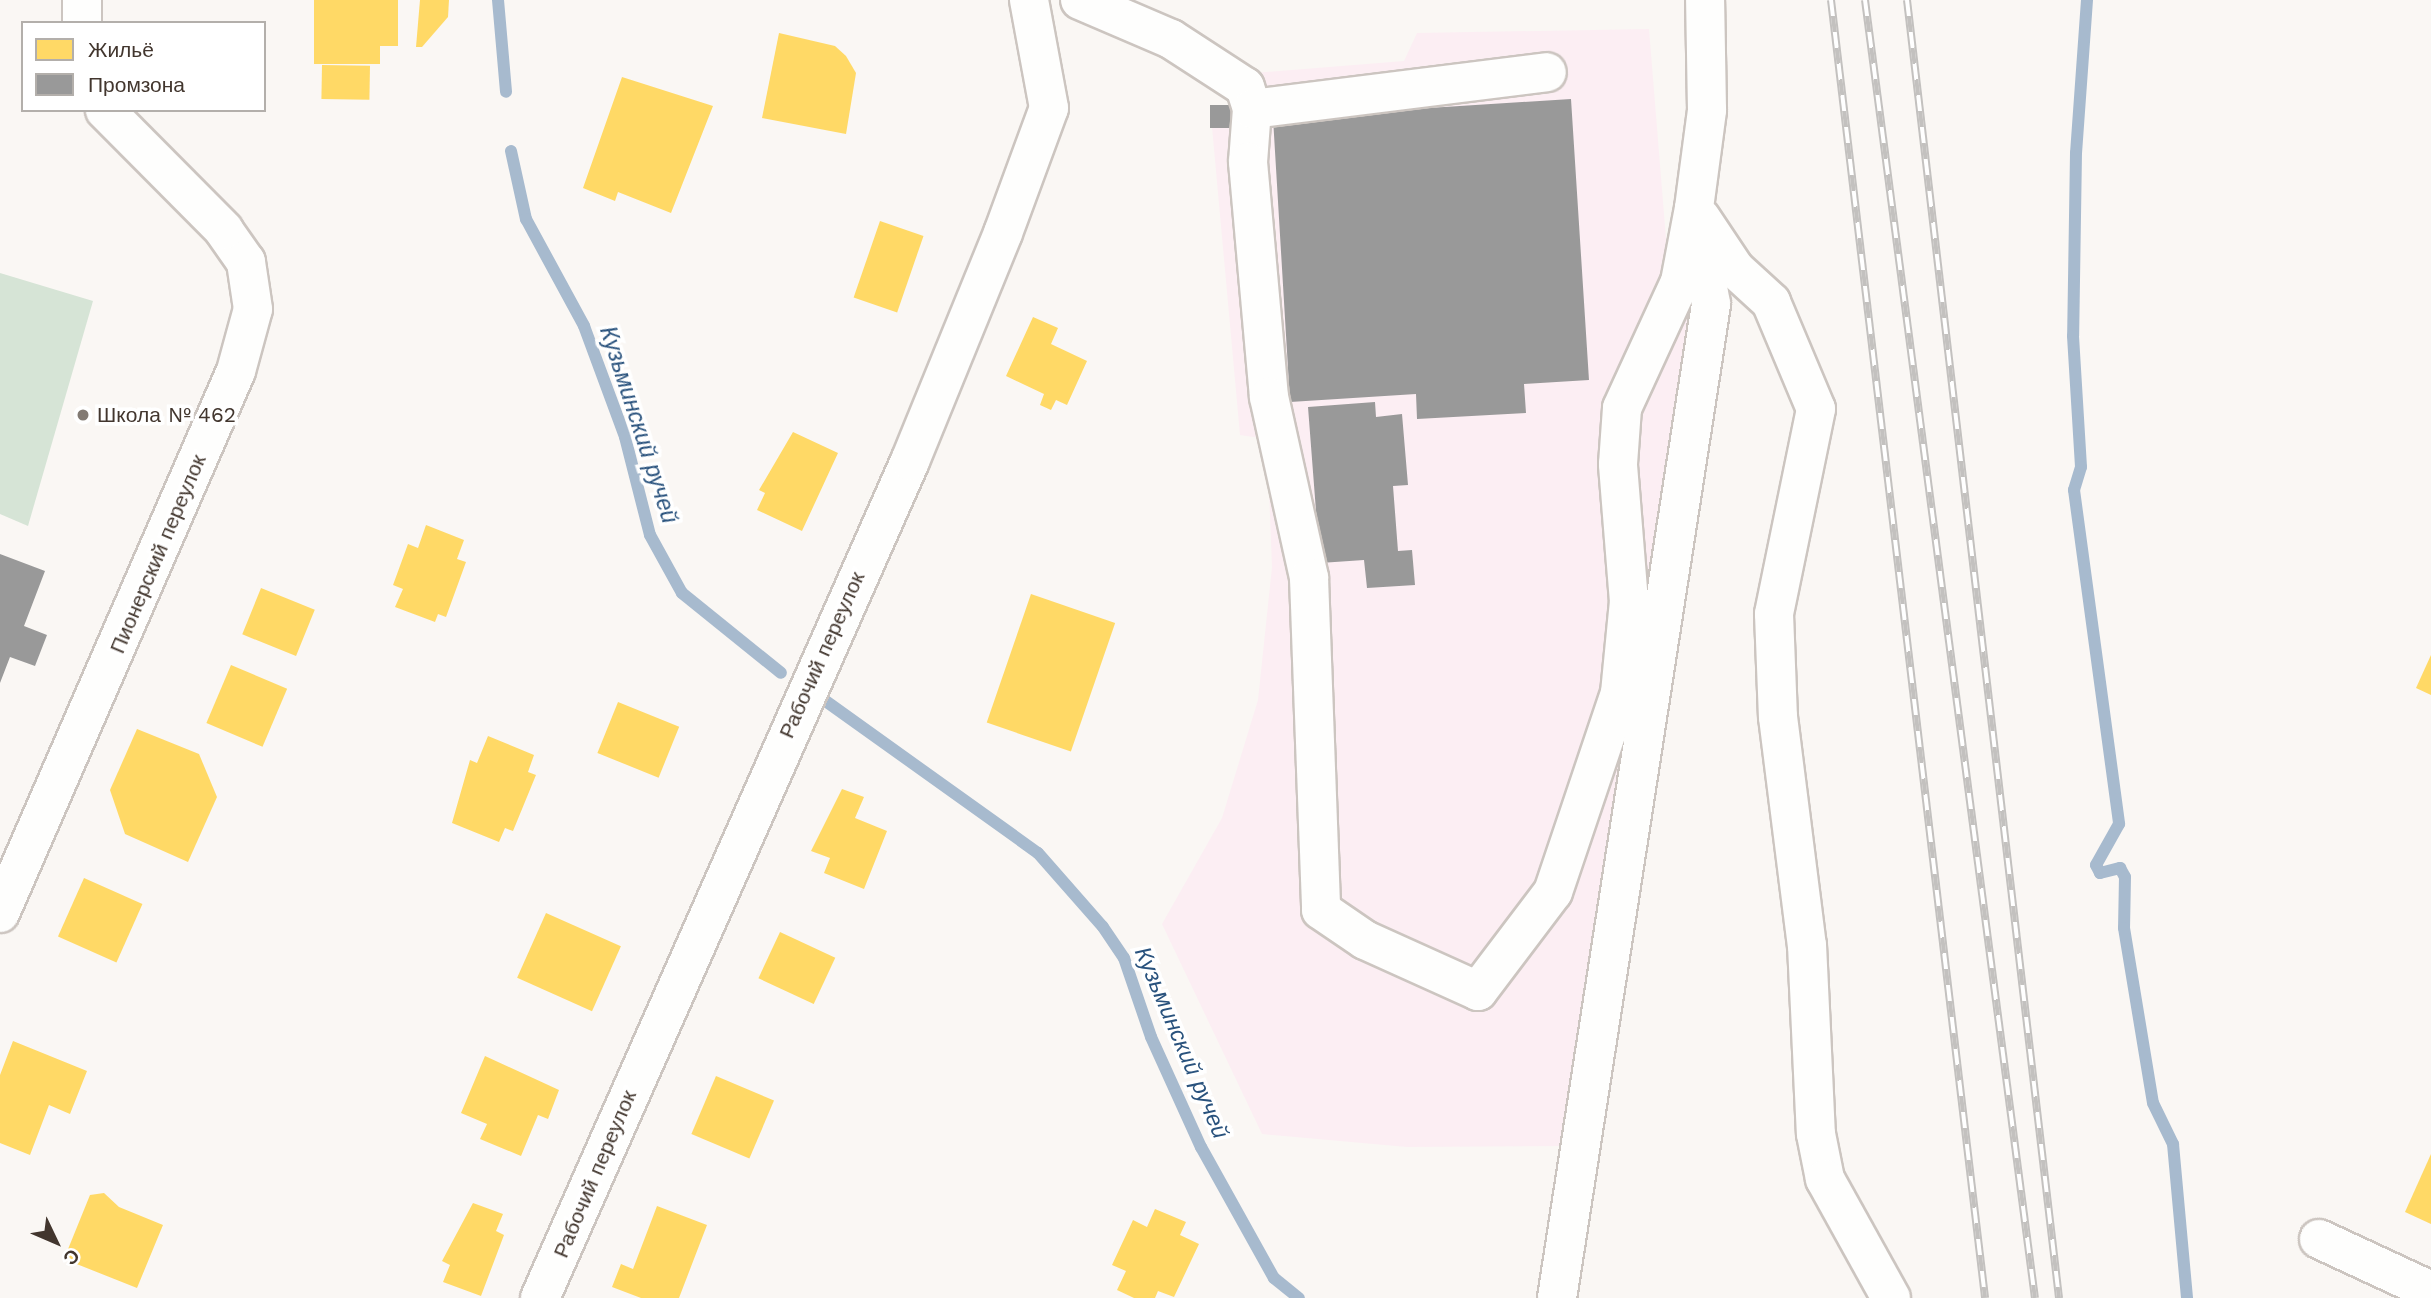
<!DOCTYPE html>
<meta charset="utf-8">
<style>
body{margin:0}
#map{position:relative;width:2431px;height:1298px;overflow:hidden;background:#faf7f4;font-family:"Work Sans",sans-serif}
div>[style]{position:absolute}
.industrial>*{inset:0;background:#fceef3}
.green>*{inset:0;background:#d6e4d6}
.homes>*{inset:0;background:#ffd966;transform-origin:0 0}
.industry>*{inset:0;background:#999;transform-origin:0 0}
.stream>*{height:12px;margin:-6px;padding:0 6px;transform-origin:6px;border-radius:6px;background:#a7bace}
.roads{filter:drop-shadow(2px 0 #ccc5c0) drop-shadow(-2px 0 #ccc5c0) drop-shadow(0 2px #ccc5c0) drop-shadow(0 -2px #ccc5c0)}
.minor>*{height:38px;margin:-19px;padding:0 19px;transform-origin:19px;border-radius:19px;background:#fefefd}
.rail>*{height:8px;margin-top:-4px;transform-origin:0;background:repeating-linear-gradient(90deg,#fff 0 16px,#c3c1bf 0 32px);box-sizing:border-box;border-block:2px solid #c3c1bf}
.dots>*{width:19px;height:19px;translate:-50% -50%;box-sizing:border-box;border:4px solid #fff;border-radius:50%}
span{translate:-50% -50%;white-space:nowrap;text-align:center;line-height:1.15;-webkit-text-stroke:7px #fff;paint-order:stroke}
.poi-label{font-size:21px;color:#42362e}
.left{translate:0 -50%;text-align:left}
.street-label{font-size:21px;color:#42362e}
.water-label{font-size:23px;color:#29527d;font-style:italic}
.legend{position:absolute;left:21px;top:21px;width:245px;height:91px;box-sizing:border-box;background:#fff;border:2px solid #b3afab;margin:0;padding:9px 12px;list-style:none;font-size:21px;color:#42362e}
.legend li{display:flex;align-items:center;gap:14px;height:35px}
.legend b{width:35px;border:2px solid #b3afab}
.north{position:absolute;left:21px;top:1207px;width:70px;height:70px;-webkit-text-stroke:5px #fff;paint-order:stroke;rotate:134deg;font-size:19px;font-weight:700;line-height:28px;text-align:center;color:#42362e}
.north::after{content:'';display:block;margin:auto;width:24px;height:32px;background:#42362e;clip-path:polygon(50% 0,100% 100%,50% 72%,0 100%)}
</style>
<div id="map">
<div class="industrial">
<i style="clip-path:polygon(1649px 29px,1667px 251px,1662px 267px,1694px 297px,1562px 1146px,1407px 1147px,1262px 1134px,1162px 924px,1222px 818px,1258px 700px,1272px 567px,1267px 439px,1240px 435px,1210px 105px,1239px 105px,1254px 73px,1404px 61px,1417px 33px)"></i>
</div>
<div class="green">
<i style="clip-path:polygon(0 273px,93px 301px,28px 526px,0 514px)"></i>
</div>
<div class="homes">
<i style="clip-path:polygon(314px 0,398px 0,398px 46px,380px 46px,380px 64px,314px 64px)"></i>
<i style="clip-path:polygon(420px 0,449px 0,448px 17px,422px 47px,416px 47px)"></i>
<i style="clip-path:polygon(779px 33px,835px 46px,846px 56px,856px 73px,846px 134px,762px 118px)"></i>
<i style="left:322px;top:65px;width:48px;height:34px;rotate:1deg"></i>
<i style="clip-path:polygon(622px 77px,713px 106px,671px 213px,618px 192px,615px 201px,583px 188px)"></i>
<i style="left:880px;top:221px;width:46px;height:81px;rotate:19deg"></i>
<i style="clip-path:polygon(1033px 317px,1058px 328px,1051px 344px,1087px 361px,1067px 405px,1056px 400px,1051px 410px,1040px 405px,1044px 394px,1006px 376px)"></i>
<i style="clip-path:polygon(793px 432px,838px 453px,802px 531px,757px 510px,765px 493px,759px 490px)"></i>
<i style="clip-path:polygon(426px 525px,464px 540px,457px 559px,466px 562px,446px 617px,438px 614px,435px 622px,395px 607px,403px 589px,393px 585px,408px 544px,418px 548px)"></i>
<i style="left:261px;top:588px;width:58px;height:50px;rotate:22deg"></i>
<i style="left:1031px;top:594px;width:89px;height:136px;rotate:19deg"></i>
<i style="clip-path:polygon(2431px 655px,2431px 695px,2416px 688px)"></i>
<i style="left:231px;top:665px;width:61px;height:63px;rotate:23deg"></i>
<i style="left:618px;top:702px;width:66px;height:55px;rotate:22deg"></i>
<i style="clip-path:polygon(137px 729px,199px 754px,217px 797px,188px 862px,125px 834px,110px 790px)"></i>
<i style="clip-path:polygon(488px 736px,534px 755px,528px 772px,536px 775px,513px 831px,505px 828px,499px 842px,452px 823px,470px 760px,477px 763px)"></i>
<i style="clip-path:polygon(842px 789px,864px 797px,855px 818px,887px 831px,864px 889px,824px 873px,830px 858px,811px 851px)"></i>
<i style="left:84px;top:878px;width:64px;height:64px;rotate:24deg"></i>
<i style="left:546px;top:913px;width:82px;height:71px;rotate:24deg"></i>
<i style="left:780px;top:932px;width:61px;height:51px;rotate:25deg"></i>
<i style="clip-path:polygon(13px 1041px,87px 1071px,70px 1114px,49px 1105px,30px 1155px,0 1143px,0 1075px)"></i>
<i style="clip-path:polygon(485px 1056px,559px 1090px,548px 1119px,538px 1115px,521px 1156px,480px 1139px,487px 1124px,461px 1113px)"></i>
<i style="left:716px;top:1076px;width:63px;height:63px;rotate:23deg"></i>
<i style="clip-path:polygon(2431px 1154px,2431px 1224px,2405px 1212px)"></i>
<i style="clip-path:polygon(104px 1193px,119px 1207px,163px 1225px,137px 1288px,64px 1259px,90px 1195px)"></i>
<i style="clip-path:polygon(473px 1203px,503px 1214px,496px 1231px,504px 1235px,481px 1296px,443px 1282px,450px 1265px,442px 1261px)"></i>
<i style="clip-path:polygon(657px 1206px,707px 1225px,679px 1298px,641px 1298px,612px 1287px,621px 1264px,633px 1269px)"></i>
<i style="clip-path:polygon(1155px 1209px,1186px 1222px,1180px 1235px,1199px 1244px,1174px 1297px,1158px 1291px,1155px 1298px,1134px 1298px,1117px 1290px,1126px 1271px,1112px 1265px,1133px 1220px,1147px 1227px)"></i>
</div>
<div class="industry">
<i style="clip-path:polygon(1571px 99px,1589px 380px,1524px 384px,1526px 413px,1417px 419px,1416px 394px,1290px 402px,1273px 118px)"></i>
<i style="left:1210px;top:105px;width:29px;height:23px"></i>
<i style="clip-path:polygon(1375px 402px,1376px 417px,1402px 414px,1408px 485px,1393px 486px,1398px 551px,1412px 550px,1415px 585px,1367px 588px,1364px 560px,1320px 563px,1308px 407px)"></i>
<i style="clip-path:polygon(0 554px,45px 571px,24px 626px,47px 635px,35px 666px,10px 657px,0 683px)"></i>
</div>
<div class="stream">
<i style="left:498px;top:0;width:92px;rotate:85deg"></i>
<i style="left:2087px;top:0;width:153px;rotate:94.1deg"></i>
<i style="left:2076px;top:153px;width:183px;rotate:90.9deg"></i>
<i style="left:2073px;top:336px;width:131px;rotate:86.5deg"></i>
<i style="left:2081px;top:467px;width:24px;rotate:107deg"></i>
<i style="left:2074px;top:490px;width:337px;rotate:82.3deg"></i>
<i style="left:2119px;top:824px;width:47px;rotate:119.3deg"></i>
<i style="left:2096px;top:865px;width:9px;rotate:63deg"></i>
<i style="left:2100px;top:873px;width:21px;rotate:-14deg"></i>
<i style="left:2120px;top:868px;width:10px;rotate:61deg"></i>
<i style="left:2125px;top:877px;width:51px;rotate:91.1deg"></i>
<i style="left:2124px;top:928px;width:177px;rotate:80.6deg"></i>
<i style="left:2153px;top:1103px;width:46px;rotate:64deg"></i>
<i style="left:2173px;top:1144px;width:155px;rotate:84.8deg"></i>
<i style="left:511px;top:151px;width:70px;rotate:77.6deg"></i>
<i style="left:526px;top:219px;width:122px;rotate:61.5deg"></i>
<i style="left:584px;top:326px;width:118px;rotate:69.7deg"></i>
<i style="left:625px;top:437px;width:101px;rotate:75.7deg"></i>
<i style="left:650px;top:535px;width:66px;rotate:61.1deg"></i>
<i style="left:682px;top:593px;width:127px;rotate:38.9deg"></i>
<i style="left:827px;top:702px;width:259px;rotate:35.6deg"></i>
<i style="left:1038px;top:853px;width:98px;rotate:48.7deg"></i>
<i style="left:1103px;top:927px;width:37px;rotate:56deg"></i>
<i style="left:1124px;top:958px;width:83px;rotate:71.1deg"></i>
<i style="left:1151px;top:1037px;width:121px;rotate:65.6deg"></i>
<i style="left:1201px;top:1147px;width:150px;rotate:60.9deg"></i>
<i style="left:1274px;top:1278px;width:32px;rotate:39deg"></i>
</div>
<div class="roads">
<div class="minor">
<i style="left:82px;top:0;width:23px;rotate:90deg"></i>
<i style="left:1080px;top:0;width:99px;rotate:23.2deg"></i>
<i style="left:1171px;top:39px;width:88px;rotate:33deg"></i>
<i style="left:1245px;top:87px;width:23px;rotate:72deg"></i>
<i style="left:1252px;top:109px;width:53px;rotate:94.3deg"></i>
<i style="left:1248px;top:162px;width:236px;rotate:84.9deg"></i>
<i style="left:1269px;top:397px;width:185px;rotate:77.5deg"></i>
<i style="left:1309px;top:578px;width:332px;rotate:87.9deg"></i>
<i style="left:1321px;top:910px;width:53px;rotate:34.3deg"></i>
<i style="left:1365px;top:940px;width:124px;rotate:24.3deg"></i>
<i style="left:1478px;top:991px;width:124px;rotate:-52.9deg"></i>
<i style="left:1553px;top:892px;width:210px;rotate:-71.4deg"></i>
<i style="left:1620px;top:693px;width:91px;rotate:-84.4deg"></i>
<i style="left:1629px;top:602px;width:138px;rotate:-94.6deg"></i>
<i style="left:1618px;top:464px;width:56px;rotate:-85.9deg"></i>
<i style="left:1622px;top:408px;width:139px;rotate:-65.3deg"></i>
<i style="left:1680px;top:282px;width:75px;rotate:-79.3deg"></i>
<i style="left:1252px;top:109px;width:297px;rotate:-7.1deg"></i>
<i style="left:1701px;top:218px;width:61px;rotate:56.3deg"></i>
<i style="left:1735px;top:269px;width:49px;rotate:42.5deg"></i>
<i style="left:1771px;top:302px;width:116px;rotate:67.2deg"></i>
<i style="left:1816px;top:409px;width:209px;rotate:101.6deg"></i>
<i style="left:1774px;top:614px;width:103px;rotate:87.8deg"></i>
<i style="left:1778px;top:717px;width:230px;rotate:82.8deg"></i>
<i style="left:1807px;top:945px;width:189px;rotate:87.3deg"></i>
<i style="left:1816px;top:1134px;width:46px;rotate:78.7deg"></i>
<i style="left:1825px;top:1179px;width:136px;rotate:61deg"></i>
<i style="left:0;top:913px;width:591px;rotate:-66.47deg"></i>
<i style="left:236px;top:371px;width:64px;rotate:-74.7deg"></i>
<i style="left:253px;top:309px;width:48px;rotate:-98.5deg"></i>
<i style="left:246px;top:262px;width:39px;rotate:-125deg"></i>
<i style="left:224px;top:230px;width:169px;rotate:-134.8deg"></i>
<i style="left:2319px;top:1239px;width:123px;rotate:24.9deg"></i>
<i style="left:540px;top:1298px;width:915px;rotate:-66.15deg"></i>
<i style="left:910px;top:461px;width:246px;rotate:-67.8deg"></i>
<i style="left:1003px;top:233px;width:133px;rotate:-69.8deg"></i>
<i style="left:1049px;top:108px;width:110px;rotate:-100.5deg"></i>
<i style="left:1557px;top:1298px;width:1006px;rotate:-81.19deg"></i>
<i style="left:1711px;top:304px;width:97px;rotate:-100deg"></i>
<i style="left:1694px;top:208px;width:99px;rotate:-82.4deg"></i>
<i style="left:1707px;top:110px;width:110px;rotate:-91deg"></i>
</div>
</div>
<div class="rail">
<i style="left:1831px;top:0;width:1307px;rotate:83.23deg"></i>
<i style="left:1865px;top:0;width:1309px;rotate:82.54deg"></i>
<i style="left:1907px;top:0;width:1307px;rotate:83.32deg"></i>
</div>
<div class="dots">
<i style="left:83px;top:415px;background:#827a73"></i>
</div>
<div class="poi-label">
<span class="left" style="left:97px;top:415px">Школа № 462</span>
</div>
<div class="street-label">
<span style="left:158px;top:554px;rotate:-67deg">Пионерский переулок</span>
<span style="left:822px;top:655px;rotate:-66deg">Рабочий переулок</span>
<span style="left:595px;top:1174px;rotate:-67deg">Рабочий переулок</span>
</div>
<div class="water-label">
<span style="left:638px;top:425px;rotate:72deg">Кузьминский ручей</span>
<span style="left:1181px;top:1043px;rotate:67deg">Кузьминский ручей</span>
</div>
<ul class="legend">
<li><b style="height:19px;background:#ffd966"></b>Жильё</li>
<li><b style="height:19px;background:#999"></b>Промзона</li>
</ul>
<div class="north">С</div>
</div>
